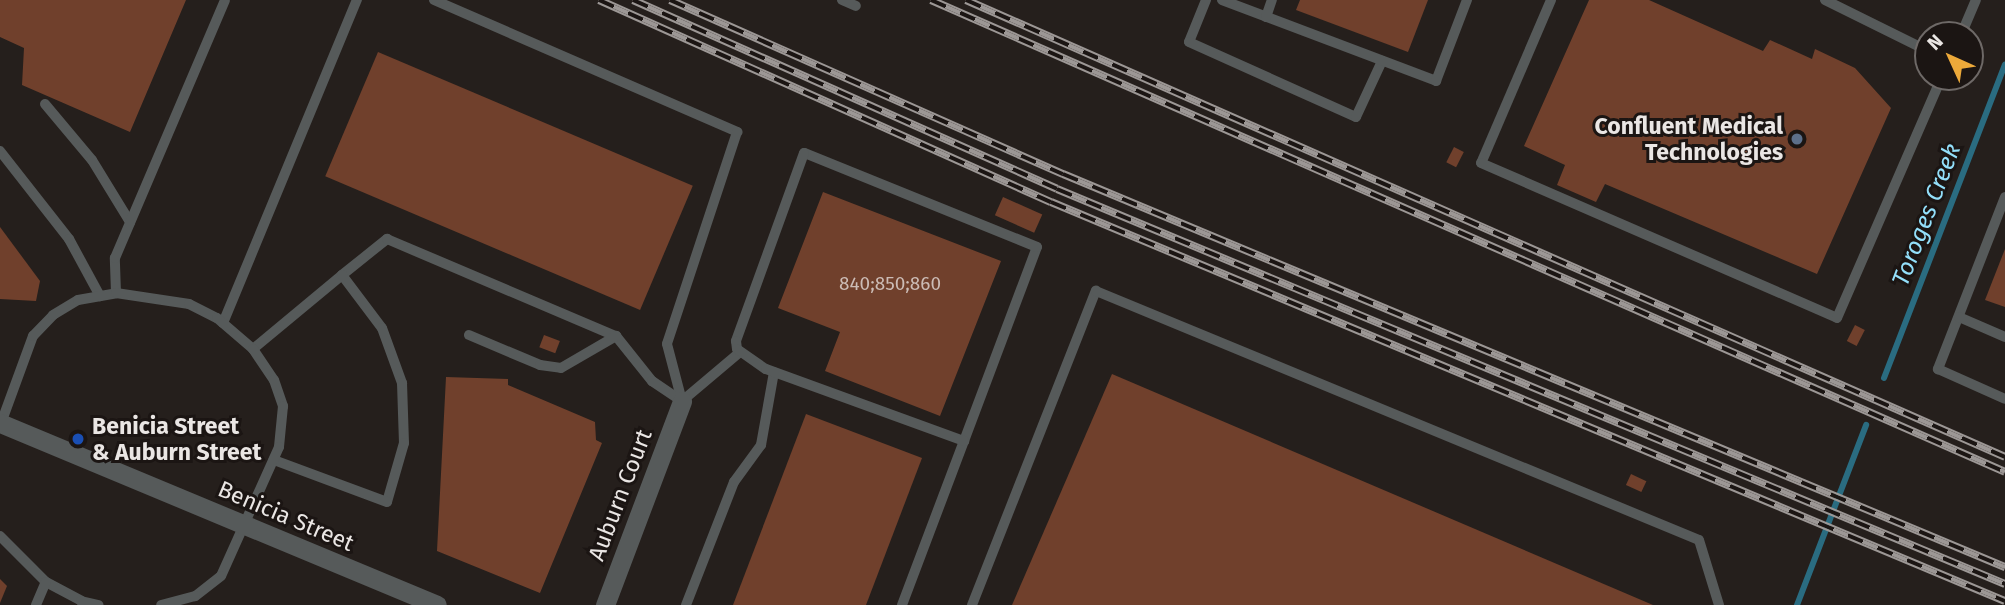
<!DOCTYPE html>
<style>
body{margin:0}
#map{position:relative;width:2005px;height:605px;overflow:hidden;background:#251f1c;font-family:"Fira Sans",sans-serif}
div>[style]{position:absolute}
.stream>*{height:6px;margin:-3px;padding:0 3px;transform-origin:3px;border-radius:3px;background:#2a6c81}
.building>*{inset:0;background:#70402c;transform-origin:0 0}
.service>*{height:10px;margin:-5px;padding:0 5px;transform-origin:5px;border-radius:5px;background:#565a5a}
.minor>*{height:19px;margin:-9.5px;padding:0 9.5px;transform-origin:9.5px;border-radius:9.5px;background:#565a5a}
.rail>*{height:8px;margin-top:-4px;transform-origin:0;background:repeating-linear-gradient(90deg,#1b1513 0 16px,#9c9795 0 32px);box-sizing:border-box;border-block:2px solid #9c9795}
.dots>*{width:19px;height:19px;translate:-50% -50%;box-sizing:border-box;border:4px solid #1b1513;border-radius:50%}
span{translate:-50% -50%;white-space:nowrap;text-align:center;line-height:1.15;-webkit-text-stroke:6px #1b1513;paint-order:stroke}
.number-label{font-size:19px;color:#ccbcb6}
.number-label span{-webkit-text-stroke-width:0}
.poi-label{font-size:23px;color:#eae6e4;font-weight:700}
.right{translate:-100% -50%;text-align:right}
.left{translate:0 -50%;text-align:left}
.street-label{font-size:23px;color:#eae6e4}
.water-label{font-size:24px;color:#93dffa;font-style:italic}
.north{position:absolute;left:1914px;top:21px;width:70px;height:70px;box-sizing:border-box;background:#1b1513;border:2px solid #6e6967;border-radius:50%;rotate:315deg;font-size:19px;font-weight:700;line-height:28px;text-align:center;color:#eae6e4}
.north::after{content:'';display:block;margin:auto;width:24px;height:32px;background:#eca93a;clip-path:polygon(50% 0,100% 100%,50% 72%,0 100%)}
</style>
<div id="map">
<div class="stream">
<i style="left:1884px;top:378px;width:336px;rotate:-68.9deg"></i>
<i style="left:1797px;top:605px;width:193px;rotate:-69deg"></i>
</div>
<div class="building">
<i style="clip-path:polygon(0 0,186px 0,130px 132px,22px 85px,24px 48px,0 37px)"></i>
<i style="clip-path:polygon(1300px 0,1428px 0,1408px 52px,1296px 10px)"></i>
<i style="clip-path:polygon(1589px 0,1649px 0,1763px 51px,1770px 40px,1812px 59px,1815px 49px,1855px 68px,1891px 108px,1817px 274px,1605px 184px,1596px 202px,1557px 185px,1565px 165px,1524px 146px)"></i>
<i style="left:378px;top:52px;width:342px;height:135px;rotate:23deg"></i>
<i style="left:1454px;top:147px;width:11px;height:17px;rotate:27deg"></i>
<i style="clip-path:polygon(823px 192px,1001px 261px,940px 416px,825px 371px,840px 332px,778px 308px)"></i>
<i style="left:1003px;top:197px;width:43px;height:20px;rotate:24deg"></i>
<i style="clip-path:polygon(0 227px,40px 281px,36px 301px,0 299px)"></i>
<i style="clip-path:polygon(2005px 249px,2005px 307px,1985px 300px)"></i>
<i style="left:1855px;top:325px;width:11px;height:18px;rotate:27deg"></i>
<i style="left:544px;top:335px;width:17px;height:13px;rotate:21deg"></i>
<i style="clip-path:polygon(1112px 374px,1653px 605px,1012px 605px)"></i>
<i style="clip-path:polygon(446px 377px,508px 379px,508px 385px,595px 422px,596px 440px,602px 443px,540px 593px,437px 551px)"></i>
<i style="clip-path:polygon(806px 414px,922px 458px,866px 605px,733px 605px)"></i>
<i style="left:1631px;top:474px;width:17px;height:12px;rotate:25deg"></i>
<i style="clip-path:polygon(0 579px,7px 586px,0 603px)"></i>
</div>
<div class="service">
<i style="left:434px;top:0;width:331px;rotate:23.5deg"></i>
<i style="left:737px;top:132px;width:223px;rotate:108.3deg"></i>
<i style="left:667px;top:344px;width:59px;rotate:75.3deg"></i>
<i style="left:842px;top:0;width:15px;rotate:23deg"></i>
<i style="left:1206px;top:0;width:45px;rotate:112deg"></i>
<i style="left:1189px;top:42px;width:183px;rotate:24.2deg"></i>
<i style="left:1356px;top:117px;width:62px;rotate:-65.1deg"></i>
<i style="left:1222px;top:0;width:229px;rotate:20.7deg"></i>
<i style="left:1436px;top:81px;width:87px;rotate:-69.1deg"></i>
<i style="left:1551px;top:0;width:177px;rotate:113.2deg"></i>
<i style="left:1481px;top:163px;width:388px;rotate:23.5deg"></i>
<i style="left:1837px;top:318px;width:263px;rotate:-66.5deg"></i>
<i style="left:1825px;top:0;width:115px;rotate:26.3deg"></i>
<i style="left:1266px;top:17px;width:18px;rotate:-71deg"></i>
<i style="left:1961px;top:35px;width:38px;rotate:-67deg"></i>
<i style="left:45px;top:104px;width:73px;rotate:50deg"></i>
<i style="left:92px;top:160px;width:73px;rotate:58.5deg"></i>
<i style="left:0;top:151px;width:112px;rotate:51.9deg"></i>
<i style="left:69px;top:239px;width:65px;rotate:61.5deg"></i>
<i style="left:2005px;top:197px;width:185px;rotate:111.3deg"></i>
<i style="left:1938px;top:369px;width:73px;rotate:24.1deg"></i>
<i style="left:342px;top:275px;width:58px;rotate:-38.7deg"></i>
<i style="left:387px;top:239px;width:249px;rotate:23deg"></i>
<i style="left:616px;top:336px;width:58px;rotate:51.3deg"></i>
<i style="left:652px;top:381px;width:36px;rotate:34deg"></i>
<i style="left:116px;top:293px;width:35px;rotate:-92deg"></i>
<i style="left:115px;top:258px;width:280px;rotate:-66.9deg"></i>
<i style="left:1959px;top:317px;width:50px;rotate:23.5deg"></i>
<i style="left:223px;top:323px;width:350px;rotate:-67.5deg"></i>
<i style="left:469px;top:335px;width:77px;rotate:22.9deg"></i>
<i style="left:540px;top:365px;width:21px;rotate:8deg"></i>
<i style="left:561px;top:368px;width:64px;rotate:-30.2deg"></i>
<i style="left:253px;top:349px;width:116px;rotate:-39.7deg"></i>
<i style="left:342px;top:275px;width:66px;rotate:53deg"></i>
<i style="left:382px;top:328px;width:59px;rotate:70deg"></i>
<i style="left:402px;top:383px;width:60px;rotate:88.1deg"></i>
<i style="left:404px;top:443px;width:61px;rotate:106.1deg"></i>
<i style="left:387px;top:502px;width:121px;rotate:-159.6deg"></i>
<i style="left:682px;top:401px;width:76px;rotate:-40.2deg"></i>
<i style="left:0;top:426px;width:96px;rotate:-69.9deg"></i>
<i style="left:33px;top:336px;width:29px;rotate:-46deg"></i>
<i style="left:53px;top:315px;width:29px;rotate:-31deg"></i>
<i style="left:78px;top:300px;width:39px;rotate:-10deg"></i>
<i style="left:116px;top:293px;width:74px;rotate:8.6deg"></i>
<i style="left:189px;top:304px;width:31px;rotate:27deg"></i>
<i style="left:217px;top:318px;width:48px;rotate:40.7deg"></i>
<i style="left:253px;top:349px;width:37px;rotate:56deg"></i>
<i style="left:274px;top:380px;width:28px;rotate:71deg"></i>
<i style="left:283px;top:406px;width:41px;rotate:95.6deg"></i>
<i style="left:279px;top:447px;width:141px;rotate:114.2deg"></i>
<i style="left:221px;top:576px;width:33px;rotate:142deg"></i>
<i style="left:195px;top:596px;width:35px;rotate:165deg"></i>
<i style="left:0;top:536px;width:65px;rotate:45deg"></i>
<i style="left:46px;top:582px;width:40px;rotate:28deg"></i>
<i style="left:81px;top:601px;width:18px;rotate:13deg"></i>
<i style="left:36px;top:605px;width:25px;rotate:-67deg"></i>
<i style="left:686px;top:605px;width:132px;rotate:-68.7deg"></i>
<i style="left:734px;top:482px;width:46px;rotate:-53.9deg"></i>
<i style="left:761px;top:445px;width:74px;rotate:-79.9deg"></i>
<i style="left:902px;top:605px;width:175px;rotate:-69.3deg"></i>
<i style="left:964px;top:441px;width:207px;rotate:-69.4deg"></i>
<i style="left:1037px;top:247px;width:251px;rotate:-158deg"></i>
<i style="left:804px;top:153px;width:200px;rotate:109.9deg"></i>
<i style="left:736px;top:341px;width:8px;rotate:83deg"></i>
<i style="left:737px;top:349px;width:35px;rotate:35deg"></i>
<i style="left:766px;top:369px;width:211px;rotate:20deg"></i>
<i style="left:972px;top:605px;width:338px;rotate:-68.5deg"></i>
<i style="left:1096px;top:291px;width:652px;rotate:22.44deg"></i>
<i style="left:1699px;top:540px;width:68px;rotate:72.9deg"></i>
</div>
<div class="minor">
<i style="left:0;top:423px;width:473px;rotate:22.6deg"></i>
<i style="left:605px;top:605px;width:218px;rotate:-69.3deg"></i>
</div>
<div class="rail">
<i style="left:599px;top:0;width:495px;rotate:24.1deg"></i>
<i style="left:1051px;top:202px;width:1034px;rotate:22.7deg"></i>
<i style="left:633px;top:0;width:464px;rotate:24deg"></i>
<i style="left:1057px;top:189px;width:1027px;rotate:22.62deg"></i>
<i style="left:670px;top:0;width:430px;rotate:23.9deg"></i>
<i style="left:1063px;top:174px;width:1021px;rotate:22.65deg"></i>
<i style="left:931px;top:0;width:1173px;rotate:23.72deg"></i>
<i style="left:966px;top:0;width:1135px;rotate:23.74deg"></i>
</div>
<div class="dots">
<i style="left:1797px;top:139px;background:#5c6f8a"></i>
<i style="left:78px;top:439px;background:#1a4fb4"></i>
</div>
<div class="number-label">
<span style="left:890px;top:284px">840;850;860</span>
</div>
<div class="poi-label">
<span class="right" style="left:1783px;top:139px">Confluent Medical<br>Technologies</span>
<span class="left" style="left:92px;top:439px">Benicia Street<br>&amp; Auburn Street</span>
</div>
<div class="street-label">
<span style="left:620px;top:495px;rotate:-69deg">Auburn Court</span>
<span style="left:286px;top:516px;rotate:23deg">Benicia Street</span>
</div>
<div class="water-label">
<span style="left:1927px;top:215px;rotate:-69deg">Toroges Creek</span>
</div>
<div class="north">N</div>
</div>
